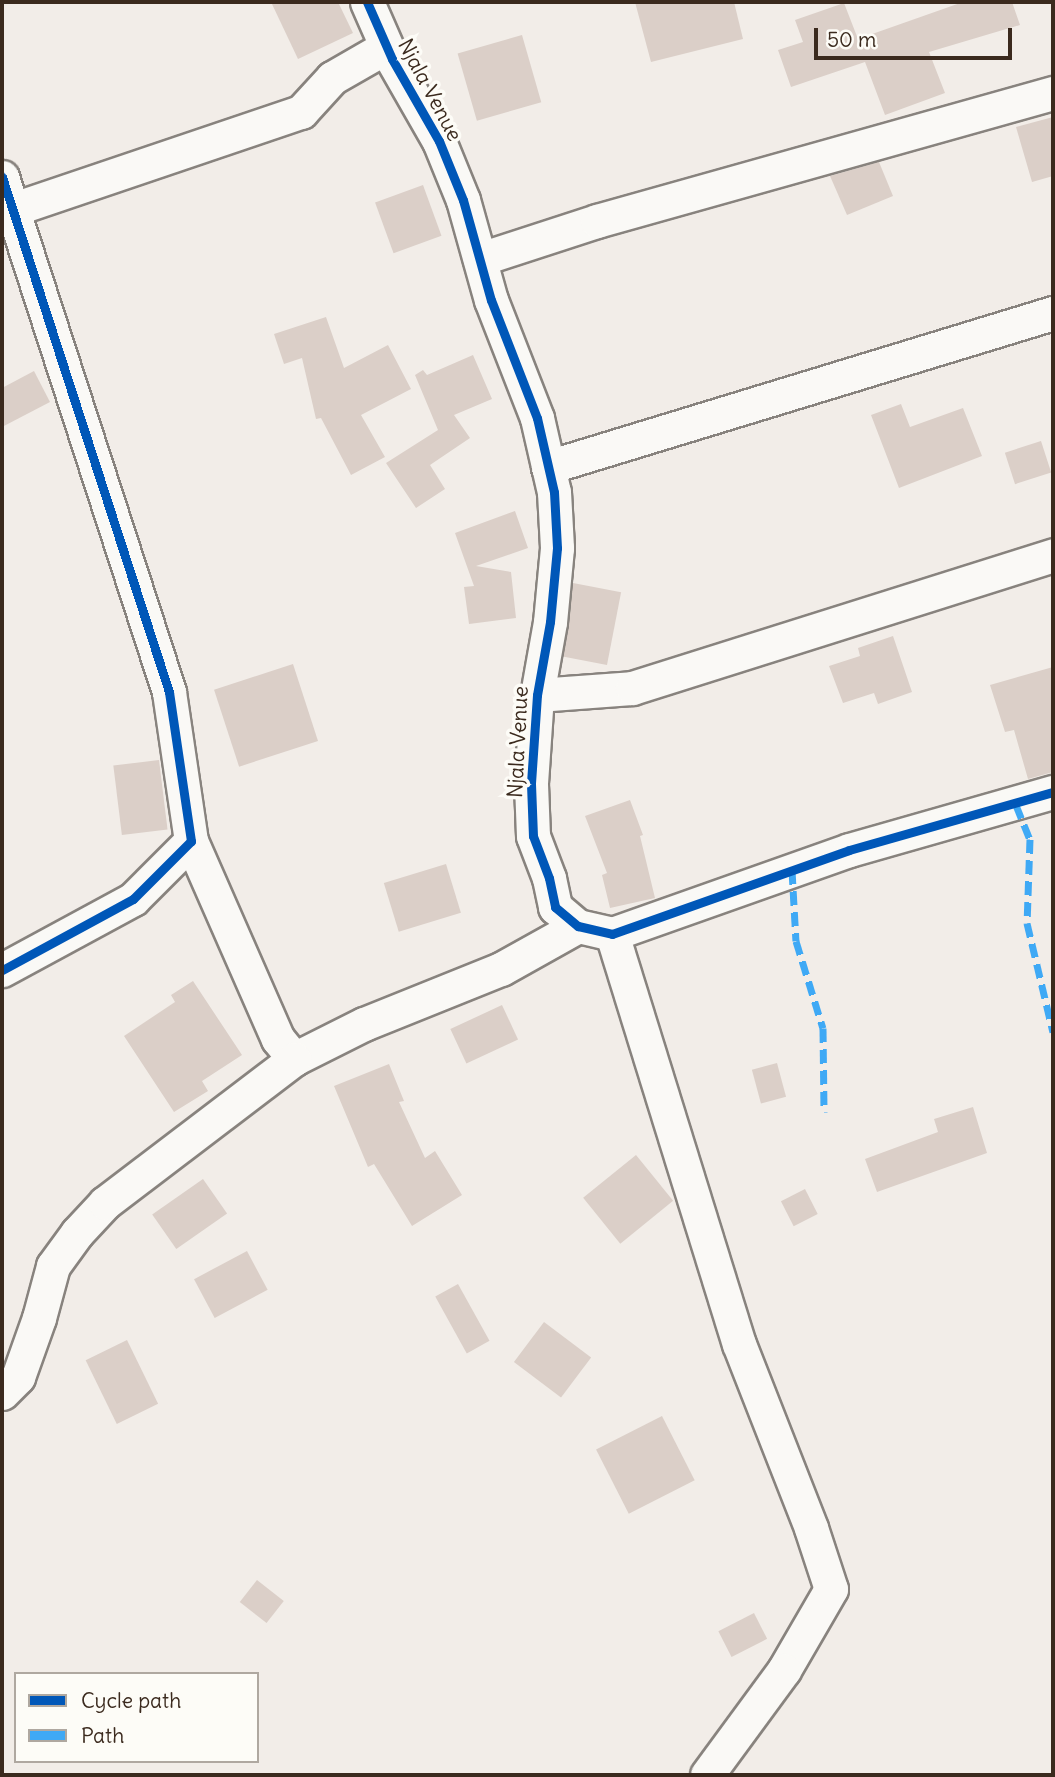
<!DOCTYPE html>
<style>
body{margin:0}
#map{position:relative;width:1055px;height:1777px;overflow:hidden;background:#f2ede8;font-family:Delius,sans-serif}
div>[style]{position:absolute}
.building>*{inset:0;background:#dbcfc8;transform-origin:0 0}
.roads{filter:drop-shadow(2px 0 #88837e) drop-shadow(-2px 0 #88837e) drop-shadow(0 2px #88837e) drop-shadow(0 -2px #88837e)}
.minor>*{height:33px;margin:-16.5px;padding:0 16.5px;transform-origin:16.5px;border-radius:16.5px;background:#faf9f6}
.quiet>*{height:7px;margin-top:-3.5px;transform-origin:0;background:repeating-linear-gradient(90deg,#3fa9f5 0 14px,transparent 0 21px)}
.cycleway>*{height:9px;margin:-4.5px;padding:0 4.5px;transform-origin:4.5px;border-radius:4.5px;background:#0057b8}
span{translate:-50% -50%;white-space:nowrap;text-align:center;line-height:1.15;-webkit-text-stroke:7px #fdfcf7;paint-order:stroke}
.street-label{font-size:21px;color:#3b2a1e}
.frame{position:absolute;inset:0;border:4px solid #3b2a1e;pointer-events:none}
.legend{position:absolute;left:14px;top:1672px;width:245px;height:91px;box-sizing:border-box;background:#fdfcf7;border:2px solid #afa8a0;margin:0;padding:9px 12px;list-style:none;font-size:21px;color:#3b2a1e}
.legend li{display:flex;align-items:center;gap:14px;height:35px}
.legend b{width:35px;border:2px solid #afa8a0}
.scale{position:absolute;left:814px;top:28px;width:198px;height:32px;box-sizing:border-box;border:4px solid #3b2a1e;border-top:0;padding-left:9px;font-size:21px;line-height:24px;white-space:nowrap;color:#3b2a1e;-webkit-text-stroke:5px #fdfcf7;paint-order:stroke}
</style>
<div id="map">
<div class="building">
<i style="clip-path:polygon(271px 2px,338px 2px,353px 33px,298px 59px)"></i>
<i style="clip-path:polygon(635px 2px,734px 2px,743px 39px,651px 62px)"></i>
<i style="clip-path:polygon(963px 2px,1012px 2px,1020px 25px,929px 52px,945px 93px,885px 115px,865px 62px,791px 87px,778px 50px,803px 42px,795px 20px,844px 3px,858px 39px)"></i>
<i style="left:522px;top:35px;width:70px;height:67px;rotate:74deg"></i>
<i style="clip-path:polygon(1053px 117px,1053px 176px,1032px 182px,1016px 127px)"></i>
<i style="clip-path:polygon(879px 162px,893px 196px,847px 215px,830px 176px)"></i>
<i style="left:423px;top:185px;width:54px;height:51px;rotate:70deg"></i>
<i style="clip-path:polygon(326px 317px,344px 368px,388px 345px,411px 389px,361px 415px,385px 457px,351px 475px,321px 418px,316px 419px,302px 358px,284px 364px,274px 334px)"></i>
<i style="clip-path:polygon(473px 355px,492px 399px,454px 415px,470px 438px,430px 465px,445px 489px,416px 508px,386px 463px,438px 430px,415px 375px,423px 370px,427px 375px)"></i>
<i style="clip-path:polygon(34px 371px,50px 402px,2px 427px,2px 388px)"></i>
<i style="clip-path:polygon(901px 404px,910px 427px,963px 408px,982px 456px,899px 488px,871px 415px)"></i>
<i style="left:1041px;top:441px;width:33px;height:38px;rotate:72deg"></i>
<i style="clip-path:polygon(515px 511px,528px 548px,476px 566px,511px 572px,516px 618px,469px 624px,464px 587px,474px 586px,455px 533px)"></i>
<i style="left:573px;top:583px;width:49px;height:74px;rotate:11deg"></i>
<i style="clip-path:polygon(893px 636px,912px 692px,878px 704px,874px 693px,843px 703px,829px 666px,860px 656px,858px 648px)"></i>
<i style="left:293px;top:664px;width:81px;height:83px;rotate:72deg"></i>
<i style="clip-path:polygon(1053px 667px,1053px 772px,1028px 779px,1014px 730px,1005px 732px,990px 685px)"></i>
<i style="left:159px;top:760px;width:70px;height:46px;rotate:83deg"></i>
<i style="clip-path:polygon(630px 800px,643px 835px,640px 836px,655px 898px,610px 908px,602px 875px,607px 873px,585px 816px)"></i>
<i style="left:446px;top:864px;width:51px;height:65px;rotate:73deg"></i>
<i style="clip-path:polygon(193px 981px,242px 1055px,202px 1081px,208px 1091px,174px 1112px,124px 1036px,175px 1002px,171px 995px)"></i>
<i style="left:502px;top:1005px;width:38px;height:57px;rotate:65deg"></i>
<i style="left:777px;top:1063px;width:35px;height:26px;rotate:75deg"></i>
<i style="clip-path:polygon(389px 1064px,404px 1101px,399px 1102px,425px 1158px,435px 1151px,462px 1195px,412px 1226px,374px 1164px,368px 1167px,334px 1086px)"></i>
<i style="clip-path:polygon(973px 1107px,987px 1153px,877px 1192px,865px 1159px,938px 1132px,934px 1119px)"></i>
<i style="left:636px;top:1155px;width:59px;height:68px;rotate:51deg"></i>
<i style="left:203px;top:1179px;width:42px;height:62px;rotate:55deg"></i>
<i style="left:805px;top:1189px;width:28px;height:27px;rotate:63deg"></i>
<i style="left:247px;top:1251px;width:44px;height:60px;rotate:62deg"></i>
<i style="left:458px;top:1284px;width:65px;height:26px;rotate:61deg"></i>
<i style="left:544px;top:1322px;width:59px;height:50px;rotate:37deg"></i>
<i style="left:127px;top:1340px;width:71px;height:46px;rotate:64deg"></i>
<i style="left:662px;top:1416px;width:72px;height:74px;rotate:63deg"></i>
<i style="left:257px;top:1580px;width:34px;height:28px;rotate:38deg"></i>
<i style="left:754px;top:1613px;width:29px;height:40px;rotate:63deg"></i>
</div>
<div class="roads">
<div class="minor">
<i style="left:367px;top:2px;width:62px;rotate:66.3deg"></i>
<i style="left:392px;top:59px;width:95px;rotate:60.2deg"></i>
<i style="left:439px;top:141px;width:64px;rotate:67.9deg"></i>
<i style="left:463px;top:200px;width:104px;rotate:74.4deg"></i>
<i style="left:491px;top:300px;width:127px;rotate:68.7deg"></i>
<i style="left:537px;top:418px;width:76px;rotate:77.1deg"></i>
<i style="left:554px;top:492px;width:56px;rotate:86.9deg"></i>
<i style="left:557px;top:548px;width:74px;rotate:95.4deg"></i>
<i style="left:550px;top:622px;width:74px;rotate:100.1deg"></i>
<i style="left:537px;top:695px;width:89px;rotate:93.9deg"></i>
<i style="left:531px;top:784px;width:52px;rotate:87.8deg"></i>
<i style="left:533px;top:836px;width:45px;rotate:69.1deg"></i>
<i style="left:549px;top:878px;width:30px;rotate:78deg"></i>
<i style="left:555px;top:907px;width:30px;rotate:40deg"></i>
<i style="left:578px;top:926px;width:35px;rotate:13deg"></i>
<i style="left:612px;top:934px;width:251px;rotate:-19.5deg"></i>
<i style="left:849px;top:850px;width:212px;rotate:-15.9deg"></i>
<i style="left:2px;top:177px;width:541px;rotate:72.03deg"></i>
<i style="left:169px;top:692px;width:151px;rotate:81.6deg"></i>
<i style="left:191px;top:841px;width:82px;rotate:135deg"></i>
<i style="left:133px;top:899px;width:149px;rotate:151.5deg"></i>
<i style="left:2px;top:213px;width:316px;rotate:-18.7deg"></i>
<i style="left:301px;top:112px;width:46px;rotate:-47.6deg"></i>
<i style="left:332px;top:78px;width:62px;rotate:-29.9deg"></i>
<i style="left:480px;top:259px;width:123px;rotate:-18deg"></i>
<i style="left:597px;top:221px;width:474px;rotate:-15.7deg"></i>
<i style="left:548px;top:467px;width:528px;rotate:-16.96deg"></i>
<i style="left:537px;top:695px;width:95px;rotate:-4.2deg"></i>
<i style="left:632px;top:688px;width:442px;rotate:-17.5deg"></i>
<i style="left:191px;top:841px;width:216px;rotate:66.3deg"></i>
<i style="left:278px;top:1039px;width:26px;rotate:51deg"></i>
<i style="left:294px;top:1059px;width:78px;rotate:-26.6deg"></i>
<i style="left:364px;top:1024px;width:148px;rotate:-21.9deg"></i>
<i style="left:501px;top:969px;width:88px;rotate:-29.2deg"></i>
<i style="left:612px;top:934px;width:429px;rotate:72.8deg"></i>
<i style="left:739px;top:1344px;width:198px;rotate:68.6deg"></i>
<i style="left:811px;top:1528px;width:64px;rotate:71.8deg"></i>
<i style="left:831px;top:1589px;width:94px;rotate:120.1deg"></i>
<i style="left:784px;top:1670px;width:130px;rotate:126.3deg"></i>
<i style="left:2px;top:1393px;width:23px;rotate:-45deg"></i>
<i style="left:18px;top:1377px;width:63px;rotate:-70.4deg"></i>
<i style="left:39px;top:1318px;width:54px;rotate:-74.9deg"></i>
<i style="left:53px;top:1266px;width:41px;rotate:-54deg"></i>
<i style="left:77px;top:1233px;width:41px;rotate:-47deg"></i>
<i style="left:105px;top:1203px;width:238px;rotate:-37.3deg"></i>
</div>
</div>
<div class="quiet">
<i style="left:1016px;top:805px;width:37px;rotate:68deg"></i>
<i style="left:1030px;top:839px;width:84px;rotate:92deg"></i>
<i style="left:1027px;top:923px;width:112px;rotate:76.6deg"></i>
<i style="left:792px;top:870px;width:71px;rotate:86.8deg"></i>
<i style="left:796px;top:941px;width:91px;rotate:72.8deg"></i>
<i style="left:823px;top:1028px;width:84px;rotate:89.3deg"></i>
</div>
<div class="cycleway">
<i style="left:367px;top:2px;width:62px;rotate:66.3deg"></i>
<i style="left:392px;top:59px;width:95px;rotate:60.2deg"></i>
<i style="left:439px;top:141px;width:64px;rotate:67.9deg"></i>
<i style="left:463px;top:200px;width:104px;rotate:74.4deg"></i>
<i style="left:491px;top:300px;width:127px;rotate:68.7deg"></i>
<i style="left:537px;top:418px;width:76px;rotate:77.1deg"></i>
<i style="left:554px;top:492px;width:56px;rotate:86.9deg"></i>
<i style="left:557px;top:548px;width:74px;rotate:95.4deg"></i>
<i style="left:550px;top:622px;width:74px;rotate:100.1deg"></i>
<i style="left:537px;top:695px;width:89px;rotate:93.9deg"></i>
<i style="left:531px;top:784px;width:52px;rotate:87.8deg"></i>
<i style="left:533px;top:836px;width:45px;rotate:69.1deg"></i>
<i style="left:549px;top:878px;width:30px;rotate:78deg"></i>
<i style="left:555px;top:907px;width:30px;rotate:40deg"></i>
<i style="left:578px;top:926px;width:35px;rotate:13deg"></i>
<i style="left:612px;top:934px;width:251px;rotate:-19.5deg"></i>
<i style="left:849px;top:850px;width:212px;rotate:-15.9deg"></i>
<i style="left:2px;top:177px;width:541px;rotate:72.03deg"></i>
<i style="left:169px;top:692px;width:151px;rotate:81.6deg"></i>
<i style="left:191px;top:841px;width:82px;rotate:135deg"></i>
<i style="left:133px;top:899px;width:149px;rotate:151.5deg"></i>
</div>
<div class="street-label">
<span style="left:430px;top:90px;rotate:62deg">Njala Venue</span>
<span style="left:518px;top:742px;rotate:-87deg">Njala Venue</span>
</div>
<div class="frame"></div>
<ul class="legend">
<li><b style="height:9px;background:#0057b8"></b>Cycle path</li>
<li><b style="height:9px;background:#3fa9f5"></b>Path</li>
</ul>
<div class="scale">50 m</div>
</div>
